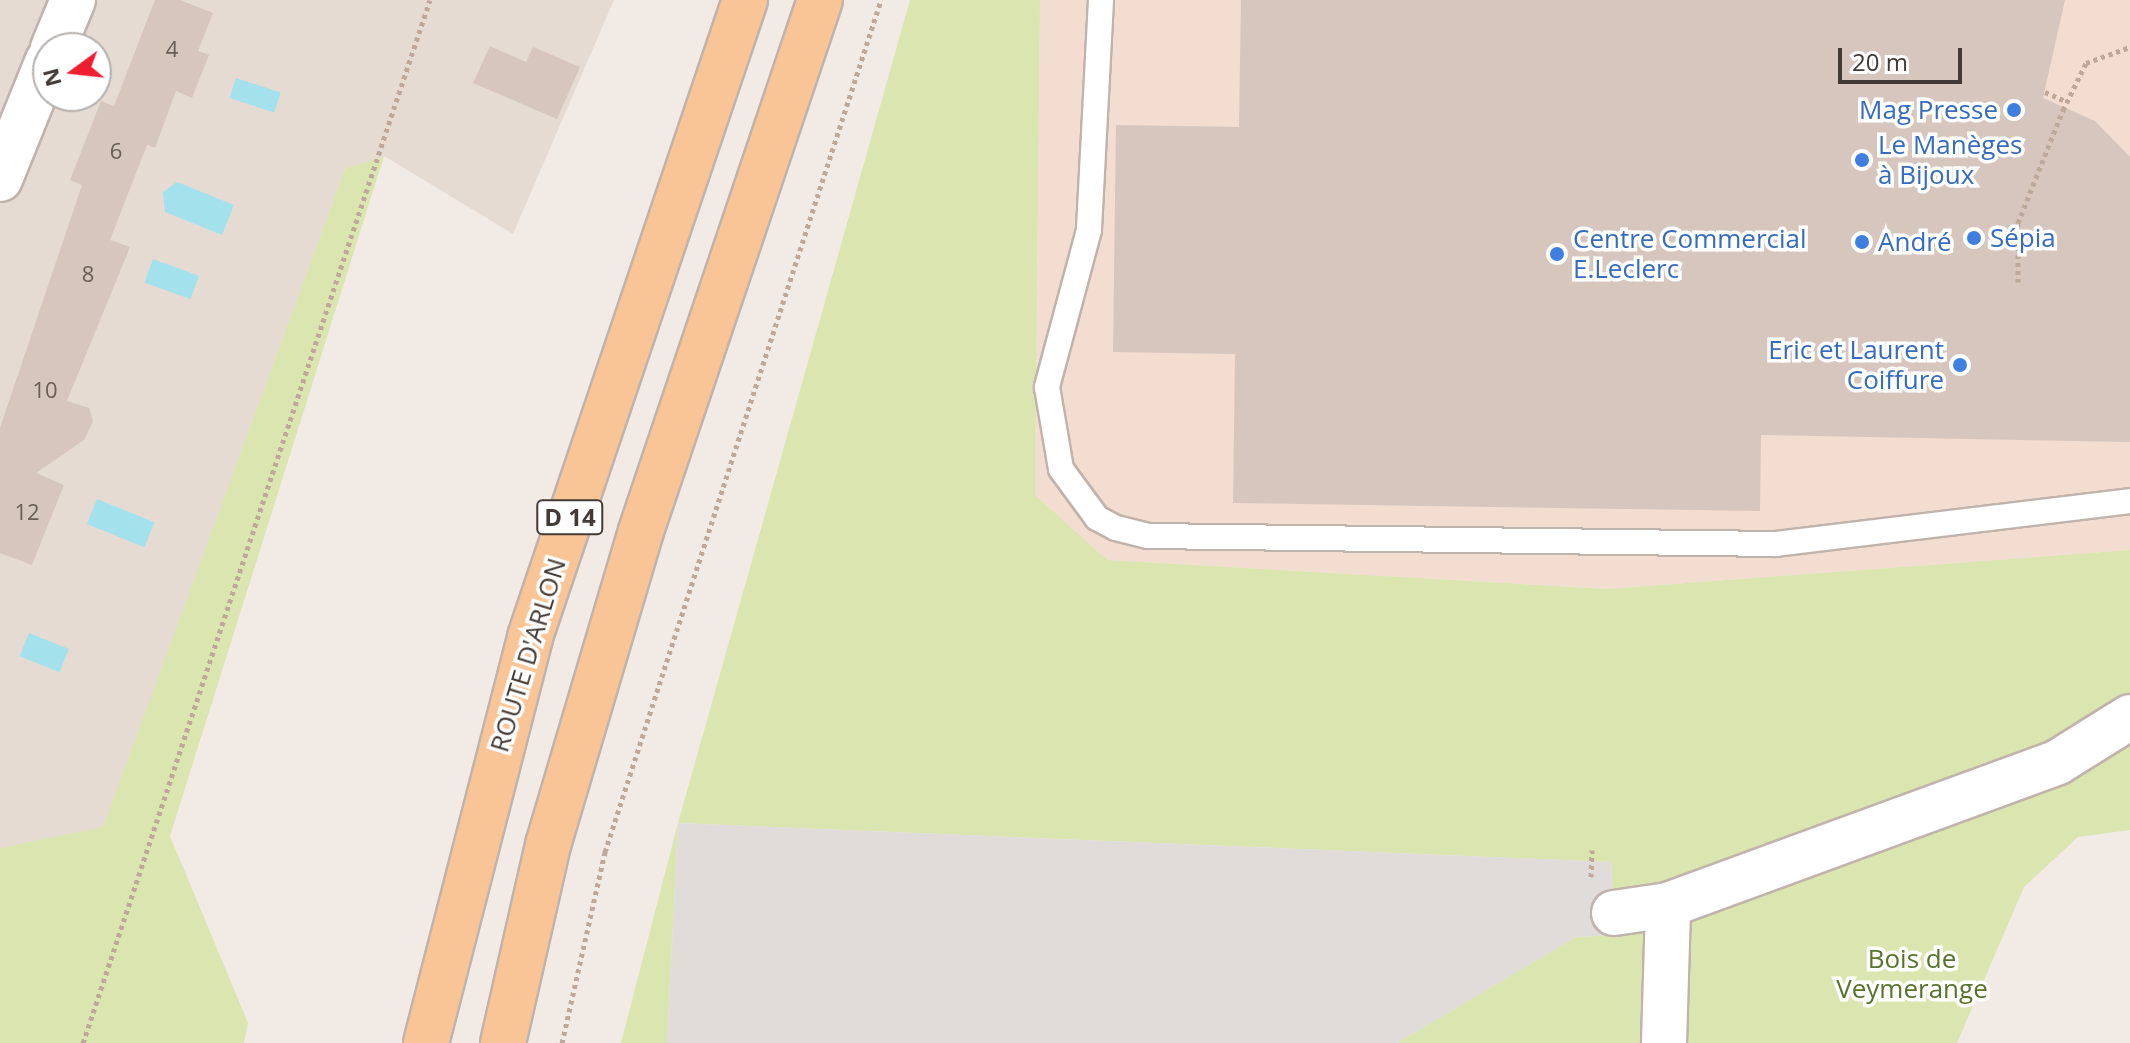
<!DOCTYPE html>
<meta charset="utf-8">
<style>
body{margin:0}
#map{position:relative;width:2130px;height:1043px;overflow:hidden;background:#f2ebe5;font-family:"Open Sans",sans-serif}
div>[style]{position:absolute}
.residential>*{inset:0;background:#e5dbd3}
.commercial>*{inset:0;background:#f3dcd0}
.green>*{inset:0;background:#dae5af}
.parking>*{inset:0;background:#e0dcda}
.water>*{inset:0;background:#a3e1ed;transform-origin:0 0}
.building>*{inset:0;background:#d6c6be}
.path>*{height:5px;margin-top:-2.5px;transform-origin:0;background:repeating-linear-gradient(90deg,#bea89a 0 4px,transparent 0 8px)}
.roads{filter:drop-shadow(2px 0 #c0b3ab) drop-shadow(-2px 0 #c0b3ab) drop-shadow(0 2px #c0b3ab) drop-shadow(0 -2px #c0b3ab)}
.lane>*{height:24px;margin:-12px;padding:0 12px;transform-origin:12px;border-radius:12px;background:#fff}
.street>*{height:44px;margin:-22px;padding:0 22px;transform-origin:22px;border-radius:22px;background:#fff}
.primary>*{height:44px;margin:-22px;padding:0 22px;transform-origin:22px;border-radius:22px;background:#fac596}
.dots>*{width:22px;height:22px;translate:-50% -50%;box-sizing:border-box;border:4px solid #fff;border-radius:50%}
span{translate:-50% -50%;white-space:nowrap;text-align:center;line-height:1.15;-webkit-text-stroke:7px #fff;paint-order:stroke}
.number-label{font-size:22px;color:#685d57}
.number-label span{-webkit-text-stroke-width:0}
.shield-label span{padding:2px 6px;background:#fff;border:2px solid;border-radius:6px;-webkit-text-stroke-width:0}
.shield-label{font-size:24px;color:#443a35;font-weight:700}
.shop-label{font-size:26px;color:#366cbe}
.right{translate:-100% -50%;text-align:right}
.left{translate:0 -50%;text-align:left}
.street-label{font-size:26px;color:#443a35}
.park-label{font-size:26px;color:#58732b}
.north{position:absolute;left:32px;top:32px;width:80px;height:80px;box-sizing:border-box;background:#fff;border:2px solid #b4b0ae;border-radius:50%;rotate:255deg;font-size:22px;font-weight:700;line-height:32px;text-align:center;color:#443a35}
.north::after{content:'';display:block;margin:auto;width:28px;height:36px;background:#f11d31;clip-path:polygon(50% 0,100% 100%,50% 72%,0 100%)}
.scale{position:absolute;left:1838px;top:48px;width:124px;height:36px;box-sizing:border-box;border:4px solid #443a35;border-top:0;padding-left:10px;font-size:24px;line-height:28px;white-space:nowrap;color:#443a35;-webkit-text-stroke:6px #fff;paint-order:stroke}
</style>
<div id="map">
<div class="residential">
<i style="clip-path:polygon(evenodd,0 0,614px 0,513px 234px,384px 156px,345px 169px,103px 828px,0 848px,0 0,48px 48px,96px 48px,96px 96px,48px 96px,48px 48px)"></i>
</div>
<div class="commercial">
<i style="clip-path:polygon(1040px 0,2130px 0,2130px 550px,1607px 589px,1107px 560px,1035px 496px)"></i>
</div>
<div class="green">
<i style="clip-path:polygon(910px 0,1040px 0,1035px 495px,1107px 560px,1607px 589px,2130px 550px,2130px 830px,2078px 837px,2024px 887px,1957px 1043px,1397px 1043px,1576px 937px,1615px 935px,1611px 862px,678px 823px,667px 1043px,621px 1043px,678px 823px)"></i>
<i style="clip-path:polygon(384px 156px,170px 836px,248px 1023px,244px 1043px,0 1043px,0 848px,103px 827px,345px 169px)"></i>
</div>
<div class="parking">
<i style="clip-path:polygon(678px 823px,1611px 862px,1615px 935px,1576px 937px,1397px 1043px,667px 1043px)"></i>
</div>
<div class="water">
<i style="left:236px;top:78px;width:47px;height:21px;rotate:18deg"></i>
<i style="clip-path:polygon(177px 182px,234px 205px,222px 235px,165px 212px,163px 192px)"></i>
<i style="left:153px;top:259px;width:49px;height:25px;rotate:20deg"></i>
<i style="left:97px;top:499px;width:62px;height:27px;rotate:22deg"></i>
<i style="left:29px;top:633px;width:43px;height:25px;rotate:22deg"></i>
</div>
<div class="building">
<i style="clip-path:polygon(155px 0,180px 0,213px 13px,198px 51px,209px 55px,192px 98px,176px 91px,155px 148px,147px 145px,110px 240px,130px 247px,67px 401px,89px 408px,93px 421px,84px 440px,36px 473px,64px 485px,32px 565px,0 553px,0 428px,82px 185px,70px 180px,101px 101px,114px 106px)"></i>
<i style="clip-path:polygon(1241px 0,2065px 0,2043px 98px,2095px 121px,2130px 157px,2130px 442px,1761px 435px,1760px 511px,1233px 503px,1235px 354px,1113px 352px,1116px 125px,1239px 127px)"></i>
<i style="clip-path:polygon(490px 46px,526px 62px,533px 47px,580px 67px,557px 119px,473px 83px)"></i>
</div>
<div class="path">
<i style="left:2045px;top:92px;width:24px;rotate:24deg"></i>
<i style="left:2018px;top:282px;width:59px;rotate:-90deg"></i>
<i style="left:2018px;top:223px;width:122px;rotate:-68.3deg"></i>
<i style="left:2063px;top:110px;width:52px;rotate:-63.9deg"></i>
<i style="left:2086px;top:63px;width:47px;rotate:-20deg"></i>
<i style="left:1591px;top:877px;width:27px;rotate:-88deg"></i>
<i style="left:83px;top:1043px;width:1099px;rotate:-71.6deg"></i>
<i style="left:562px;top:1043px;width:196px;rotate:-77.3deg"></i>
<i style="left:605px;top:852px;width:896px;rotate:-72.05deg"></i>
</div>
<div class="roads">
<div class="lane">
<i style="left:1101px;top:0;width:230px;rotate:93deg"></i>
<i style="left:1089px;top:230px;width:163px;rotate:105deg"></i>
<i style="left:1047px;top:387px;width:83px;rotate:80.3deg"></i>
<i style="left:1061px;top:469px;width:61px;rotate:53.7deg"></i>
<i style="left:1097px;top:518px;width:21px;rotate:28deg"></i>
<i style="left:1116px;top:528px;width:33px;rotate:14deg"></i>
<i style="left:1148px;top:536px;width:628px;rotate:0.73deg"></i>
<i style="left:1776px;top:544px;width:357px;rotate:-6.9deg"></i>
</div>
<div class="street">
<i style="left:53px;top:48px;width:52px;rotate:-67.4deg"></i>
<i style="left:0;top:179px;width:128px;rotate:-68deg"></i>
<i style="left:1614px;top:913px;width:55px;rotate:-8.4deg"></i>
<i style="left:1668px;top:905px;width:415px;rotate:-20.1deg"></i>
<i style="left:2058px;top:762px;width:85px;rotate:-32deg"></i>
<i style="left:1664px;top:1043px;width:138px;rotate:-88.3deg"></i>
</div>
<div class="primary">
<i style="left:426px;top:1043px;width:419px;rotate:-75.6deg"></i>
<i style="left:530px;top:637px;width:672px;rotate:-71.35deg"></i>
<i style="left:503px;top:1043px;width:203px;rotate:-77.2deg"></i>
<i style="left:548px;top:845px;width:327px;rotate:-73.5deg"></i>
<i style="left:641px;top:531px;width:560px;rotate:-71.37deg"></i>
</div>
</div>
<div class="dots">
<i style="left:2014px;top:110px;background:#3f7fe0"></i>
<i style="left:1862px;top:160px;background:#3f7fe0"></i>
<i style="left:1974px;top:238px;background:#3f7fe0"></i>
<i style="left:1862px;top:242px;background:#3f7fe0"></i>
<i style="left:1557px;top:254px;background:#3f7fe0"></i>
<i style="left:1960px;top:365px;background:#3f7fe0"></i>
</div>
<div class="number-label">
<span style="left:172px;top:49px">4</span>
<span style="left:116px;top:151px">6</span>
<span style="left:88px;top:274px">8</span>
<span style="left:45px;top:390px">10</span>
<span style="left:27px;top:512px">12</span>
</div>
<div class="shield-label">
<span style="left:570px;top:517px">D 14</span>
</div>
<div class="shop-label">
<span class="right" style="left:1998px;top:110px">Mag Presse</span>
<span class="left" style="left:1878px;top:160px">Le Manèges<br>à Bijoux</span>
<span class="left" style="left:1990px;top:238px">Sépia</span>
<span class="left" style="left:1573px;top:254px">Centre Commercial<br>E.Leclerc</span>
<span class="left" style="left:1878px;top:242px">André</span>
<span class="right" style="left:1944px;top:365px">Eric et Laurent<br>Coiffure</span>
</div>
<div class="street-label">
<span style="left:528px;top:655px;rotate:-73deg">ROUTE D'ARLON</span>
</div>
<div class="park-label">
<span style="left:1912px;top:974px">Bois de<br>Veymerange</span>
</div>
<div class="north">N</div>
<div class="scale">20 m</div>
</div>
